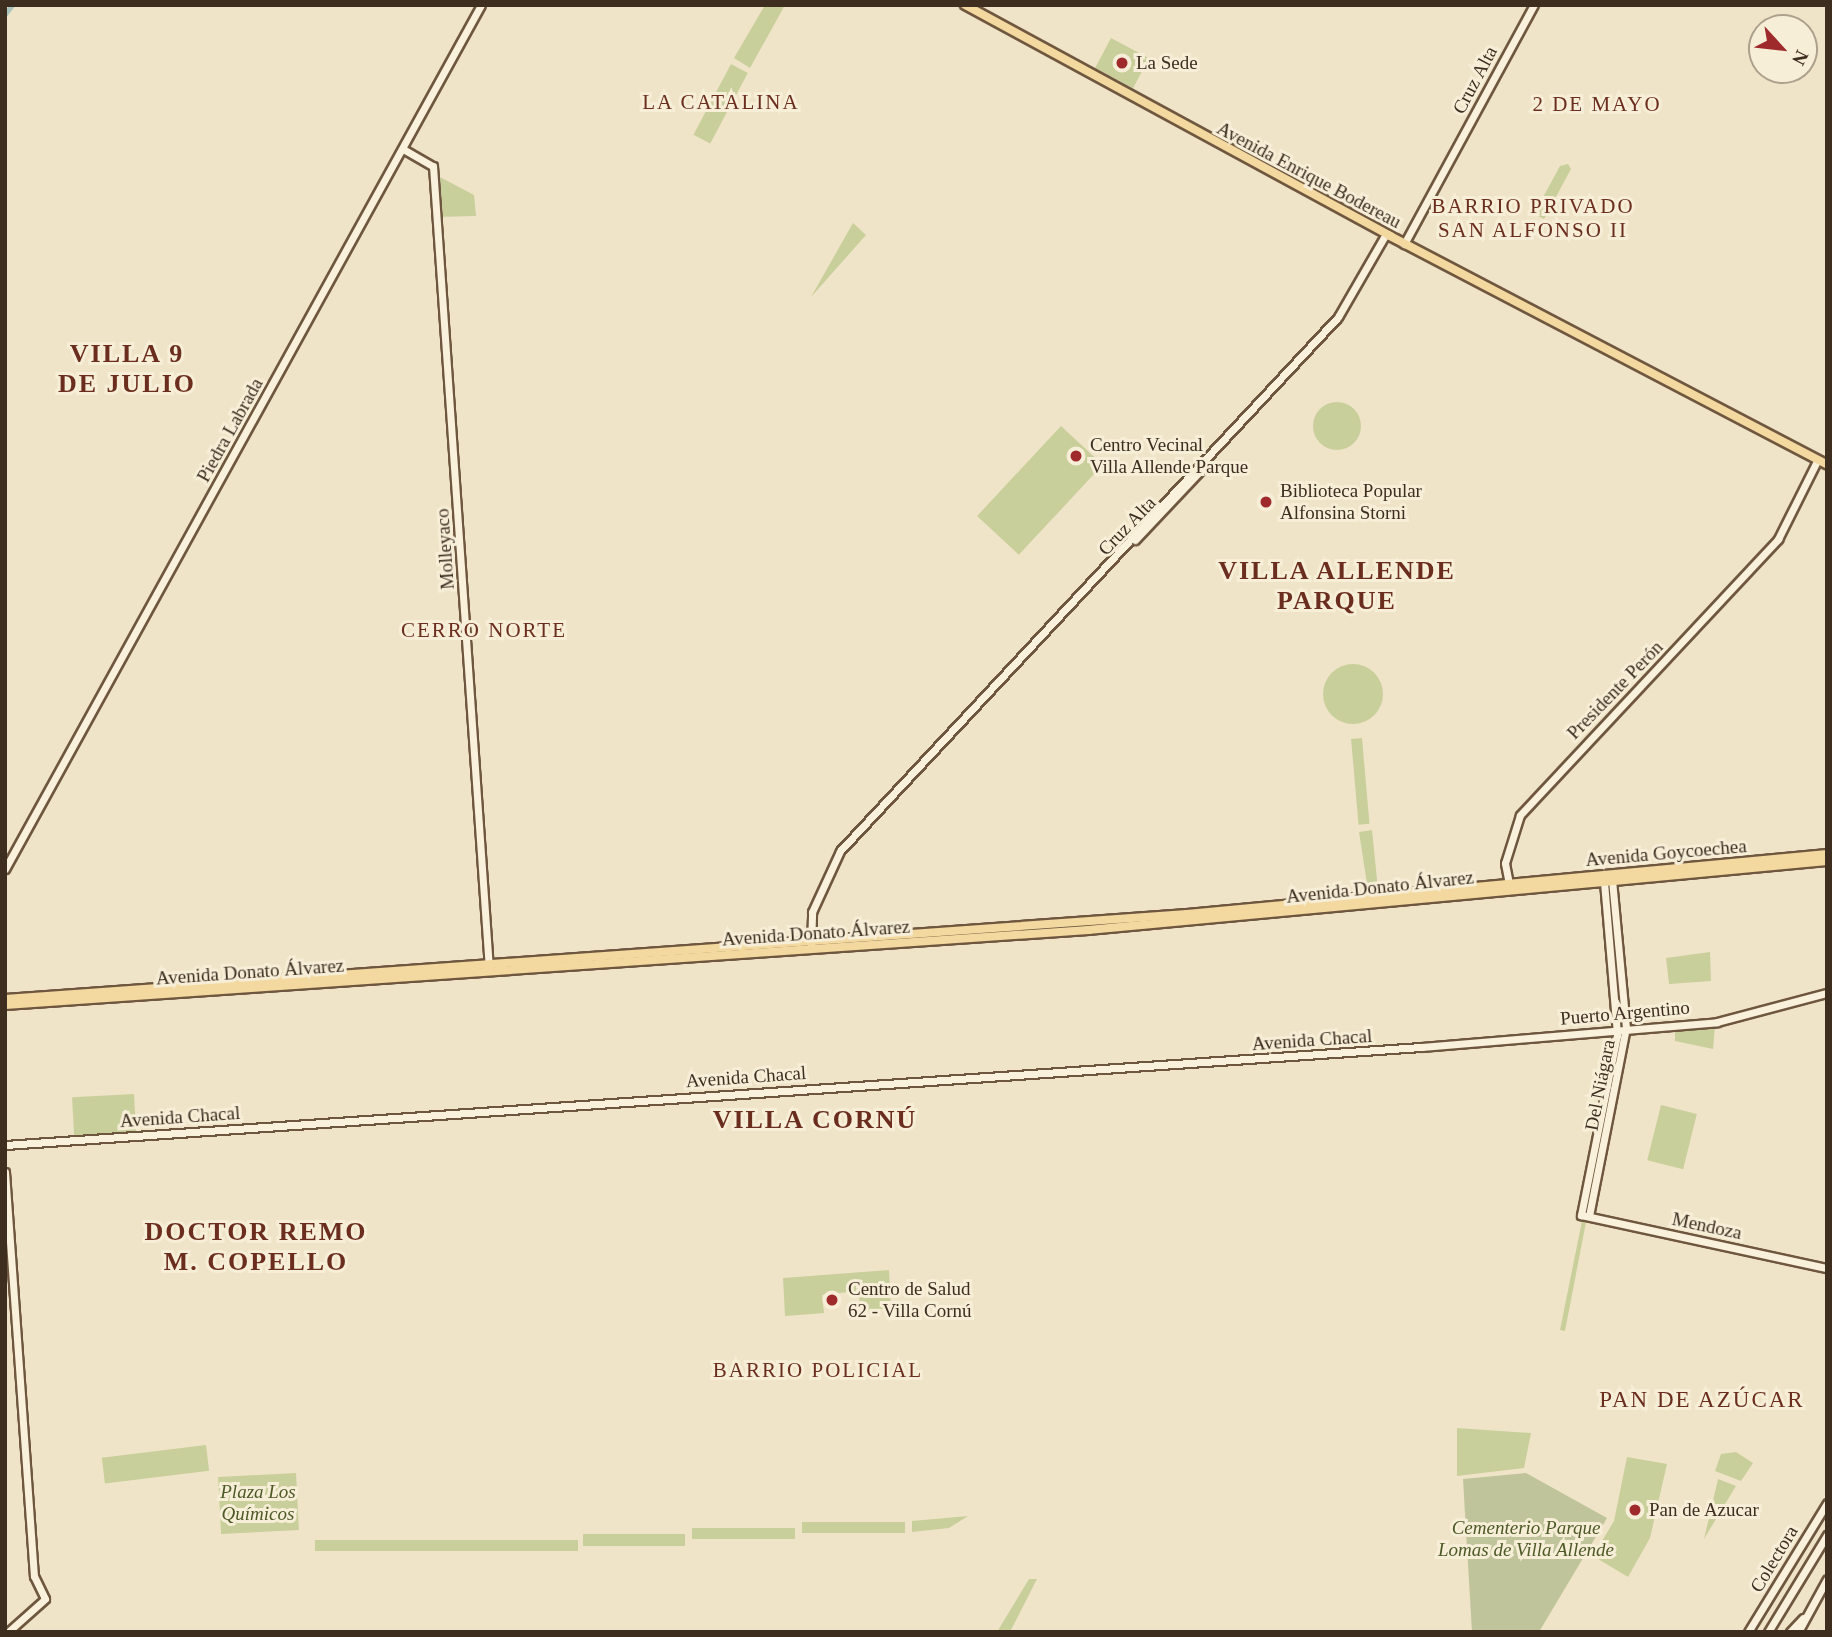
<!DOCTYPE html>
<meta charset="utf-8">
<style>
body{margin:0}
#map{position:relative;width:1832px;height:1637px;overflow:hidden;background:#f0e4c8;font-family:Georgia,serif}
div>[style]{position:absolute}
.green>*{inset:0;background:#c9cf9b;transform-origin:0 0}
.round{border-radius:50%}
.cemetery>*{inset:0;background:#bfc49a}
.canal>*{height:5px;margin:-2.5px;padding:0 2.5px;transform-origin:2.5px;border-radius:2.5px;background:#a9c4bc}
.roads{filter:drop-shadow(2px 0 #6f573f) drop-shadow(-2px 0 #6f573f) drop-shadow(0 2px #6f573f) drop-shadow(0 -2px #6f573f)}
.secondary>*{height:7px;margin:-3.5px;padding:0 3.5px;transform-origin:3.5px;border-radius:3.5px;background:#faf1dc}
.primary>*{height:8px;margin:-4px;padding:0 4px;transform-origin:4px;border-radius:4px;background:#f3d9a0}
.dots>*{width:19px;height:19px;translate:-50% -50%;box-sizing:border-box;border:4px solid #f7eed8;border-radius:50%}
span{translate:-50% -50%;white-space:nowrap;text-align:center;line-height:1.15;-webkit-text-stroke:6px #f7eed8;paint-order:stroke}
.poi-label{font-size:19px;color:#3d2e20}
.left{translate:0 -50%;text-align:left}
.street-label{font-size:19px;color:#3d2e20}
.park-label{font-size:19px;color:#4d5a26;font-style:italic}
.neighbourhood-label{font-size:21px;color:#6b2e1e;letter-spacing:2px}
.quarter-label{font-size:23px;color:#6b2e1e;letter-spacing:2px}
.district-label{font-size:26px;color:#6b2e1e;font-weight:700;letter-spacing:2px}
.frame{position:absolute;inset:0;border:7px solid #3d2e20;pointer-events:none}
.north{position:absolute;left:1748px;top:14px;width:70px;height:70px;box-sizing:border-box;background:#f7eed8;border:2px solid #ada18e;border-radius:50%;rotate:117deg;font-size:19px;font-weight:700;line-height:28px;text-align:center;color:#3d2e20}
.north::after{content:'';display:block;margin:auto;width:24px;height:32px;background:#9e2a2b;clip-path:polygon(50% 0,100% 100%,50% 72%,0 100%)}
</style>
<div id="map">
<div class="green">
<i style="clip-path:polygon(765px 5px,785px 5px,750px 68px,734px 58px)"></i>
<i style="left:1111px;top:38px;width:43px;height:34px;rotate:28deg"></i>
<i style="left:731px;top:64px;width:19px;height:80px;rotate:28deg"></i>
<i style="clip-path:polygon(1568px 164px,1571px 169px,1544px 219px,1534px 214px,1560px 166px)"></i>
<i style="clip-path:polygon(438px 176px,474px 195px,476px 216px,437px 217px)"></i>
<i style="clip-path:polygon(853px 223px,866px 235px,811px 297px)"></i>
<i class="round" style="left:1313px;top:402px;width:48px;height:48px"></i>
<i style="left:1061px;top:426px;width:57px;height:123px;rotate:43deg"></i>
<i class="round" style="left:1323px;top:664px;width:60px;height:60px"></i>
<i style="left:1362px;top:738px;width:86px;height:11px;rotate:85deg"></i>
<i style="clip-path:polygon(1372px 830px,1378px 889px,1368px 890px,1359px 832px)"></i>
<i style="clip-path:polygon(1710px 952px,1711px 981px,1669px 984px,1666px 958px)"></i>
<i style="clip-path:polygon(1715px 1025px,1713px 1049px,1675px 1041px,1675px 1027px)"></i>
<i style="left:134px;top:1094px;width:38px;height:62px;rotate:87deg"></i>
<i style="left:1661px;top:1105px;width:37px;height:57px;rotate:14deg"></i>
<i style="clip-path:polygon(1583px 1216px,1587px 1217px,1565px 1331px,1560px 1330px)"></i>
<i style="clip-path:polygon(889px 1270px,891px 1308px,861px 1311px,858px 1291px,822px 1295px,824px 1313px,785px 1316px,783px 1278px)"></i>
<i style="clip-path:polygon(1457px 1428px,1531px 1433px,1524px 1468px,1457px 1476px)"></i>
<i style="left:206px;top:1445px;width:26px;height:105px;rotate:83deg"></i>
<i style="clip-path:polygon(1736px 1452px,1753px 1463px,1741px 1481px,1715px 1471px,1721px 1454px)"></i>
<i style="clip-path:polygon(1627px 1457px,1667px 1464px,1650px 1538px,1628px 1577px,1593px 1556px,1614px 1521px)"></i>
<i style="left:296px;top:1473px;width:57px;height:78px;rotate:87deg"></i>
<i style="clip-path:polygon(1718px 1479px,1736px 1486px,1704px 1539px)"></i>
<i style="clip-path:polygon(968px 1516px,949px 1528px,912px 1532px,912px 1521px)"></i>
<i style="left:905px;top:1522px;width:11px;height:103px;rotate:90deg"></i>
<i style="left:795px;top:1528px;width:11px;height:103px;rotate:90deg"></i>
<i style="left:685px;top:1534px;width:12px;height:102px;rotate:90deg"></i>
<i style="left:578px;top:1540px;width:11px;height:263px;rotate:90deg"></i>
<i style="clip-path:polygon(1029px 1579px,1037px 1579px,1010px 1632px,997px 1632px)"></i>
</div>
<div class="cemetery">
<i style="clip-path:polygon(1526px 1473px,1607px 1518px,1539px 1632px,1472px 1632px,1463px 1479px)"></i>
</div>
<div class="canal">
<i style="left:5px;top:14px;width:11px;rotate:-52deg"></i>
</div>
<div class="roads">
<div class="secondary">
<i style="left:403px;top:149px;width:34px;rotate:30deg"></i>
<i style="left:433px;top:166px;width:804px;rotate:86.01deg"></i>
<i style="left:1404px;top:244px;width:272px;rotate:-61.5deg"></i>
<i style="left:1135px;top:540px;width:93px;rotate:-46.7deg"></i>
<i style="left:5px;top:869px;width:986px;rotate:-61.15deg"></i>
<i style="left:1608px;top:878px;width:6px;rotate:135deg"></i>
<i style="left:1604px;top:882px;width:154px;rotate:85.1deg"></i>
<i style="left:1617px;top:1035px;width:184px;rotate:101.3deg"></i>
<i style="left:1581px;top:1215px;width:252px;rotate:12.2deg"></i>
<i style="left:1510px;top:889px;width:26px;rotate:-101deg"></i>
<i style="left:1505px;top:863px;width:50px;rotate:-72.6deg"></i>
<i style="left:1520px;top:815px;width:378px;rotate:-46.9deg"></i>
<i style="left:1778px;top:539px;width:89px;rotate:-63.4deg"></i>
<i style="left:811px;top:945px;width:33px;rotate:-88deg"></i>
<i style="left:812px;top:912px;width:67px;rotate:-65.3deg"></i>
<i style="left:840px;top:851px;width:730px;rotate:-47deg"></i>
<i style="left:1338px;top:317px;width:96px;rotate:-60deg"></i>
<i style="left:5px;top:1145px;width:1420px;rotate:-3.96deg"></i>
<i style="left:1422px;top:1047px;width:296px;rotate:-4.8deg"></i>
<i style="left:1717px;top:1022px;width:114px;rotate:-14.8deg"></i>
<i style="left:5px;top:1172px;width:405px;rotate:85.9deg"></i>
<i style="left:34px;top:1576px;width:25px;rotate:64deg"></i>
<i style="left:45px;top:1599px;width:50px;rotate:138.3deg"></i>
<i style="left:1589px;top:1216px;width:192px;rotate:-78.9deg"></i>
<i style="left:1626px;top:1028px;width:149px;rotate:-95.4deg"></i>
<i style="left:1748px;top:1632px;width:151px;rotate:-58.5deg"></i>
<i style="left:1768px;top:1632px;width:114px;rotate:-58.7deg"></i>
<i style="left:1790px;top:1632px;width:19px;rotate:-47deg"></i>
<i style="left:1798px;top:1632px;width:60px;rotate:-61.3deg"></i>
</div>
<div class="primary">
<i style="left:965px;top:5px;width:484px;rotate:28.5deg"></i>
<i style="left:1390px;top:236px;width:493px;rotate:27.6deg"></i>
<i style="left:5px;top:999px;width:1185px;rotate:-4.11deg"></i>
<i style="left:1187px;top:914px;width:643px;rotate:-5.36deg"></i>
<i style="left:5px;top:1005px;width:1086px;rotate:-3.96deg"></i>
<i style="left:1088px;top:930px;width:742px;rotate:-5.33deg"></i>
</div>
</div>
<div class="dots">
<i style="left:1122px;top:63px;background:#9e2a2b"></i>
<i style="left:1076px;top:456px;background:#9e2a2b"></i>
<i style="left:1266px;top:502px;background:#9e2a2b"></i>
<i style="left:832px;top:1300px;background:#9e2a2b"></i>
<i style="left:1635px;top:1510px;background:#9e2a2b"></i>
</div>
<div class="poi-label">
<span class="left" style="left:1136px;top:63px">La Sede</span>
<span class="left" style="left:1090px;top:456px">Centro Vecinal<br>Villa Allende Parque</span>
<span class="left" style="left:1280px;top:502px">Biblioteca Popular<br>Alfonsina Storni</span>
<span class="left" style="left:848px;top:1300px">Centro de Salud<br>62 - Villa Cornú</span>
<span class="left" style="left:1649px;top:1510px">Pan de Azucar</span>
</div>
<div class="street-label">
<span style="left:1475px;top:80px;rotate:-62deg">Cruz Alta</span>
<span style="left:1309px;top:175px;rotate:28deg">Avenida Enrique Bodereau</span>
<span style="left:230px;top:430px;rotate:-61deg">Piedra Labrada</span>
<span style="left:1127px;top:526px;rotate:-46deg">Cruz Alta</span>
<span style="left:445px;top:549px;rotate:-94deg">Molleyaco</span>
<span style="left:1615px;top:690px;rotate:-46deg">Presidente Perón</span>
<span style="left:1666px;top:853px;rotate:-5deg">Avenida Goycoechea</span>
<span style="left:1380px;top:887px;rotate:-6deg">Avenida Donato Álvarez</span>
<span style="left:816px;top:933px;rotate:-4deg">Avenida Donato Álvarez</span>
<span style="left:250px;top:972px;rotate:-4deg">Avenida Donato Álvarez</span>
<span style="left:1625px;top:1013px;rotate:-5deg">Puerto Argentino</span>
<span style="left:1312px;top:1040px;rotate:-4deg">Avenida Chacal</span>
<span style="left:746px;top:1077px;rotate:-4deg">Avenida Chacal</span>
<span style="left:1600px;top:1085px;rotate:-79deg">Del Niágara</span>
<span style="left:180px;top:1117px;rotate:-4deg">Avenida Chacal</span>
<span style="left:1707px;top:1226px;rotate:12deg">Mendoza</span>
<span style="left:1774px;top:1559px;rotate:-59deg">Colectora</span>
</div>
<div class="park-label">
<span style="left:258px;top:1503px">Plaza Los<br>Químicos</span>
<span style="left:1526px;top:1539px">Cementerio Parque<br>Lomas de Villa Allende</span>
</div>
<div class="neighbourhood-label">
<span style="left:721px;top:102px">LA CATALINA</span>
<span style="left:1597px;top:104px">2 DE MAYO</span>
<span style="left:1533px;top:218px">BARRIO PRIVADO<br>SAN ALFONSO II</span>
<span style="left:484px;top:630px">CERRO NORTE</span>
<span style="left:818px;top:1370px">BARRIO POLICIAL</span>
</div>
<div class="quarter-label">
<span style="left:1702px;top:1400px">PAN DE AZÚCAR</span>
</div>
<div class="district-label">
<span style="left:127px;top:369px">VILLA 9<br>DE JULIO</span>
<span style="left:1337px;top:586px">VILLA ALLENDE<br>PARQUE</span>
<span style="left:815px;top:1120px">VILLA CORNÚ</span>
<span style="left:256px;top:1247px">DOCTOR REMO<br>M. COPELLO</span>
</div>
<div class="frame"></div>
<div class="north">N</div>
</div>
